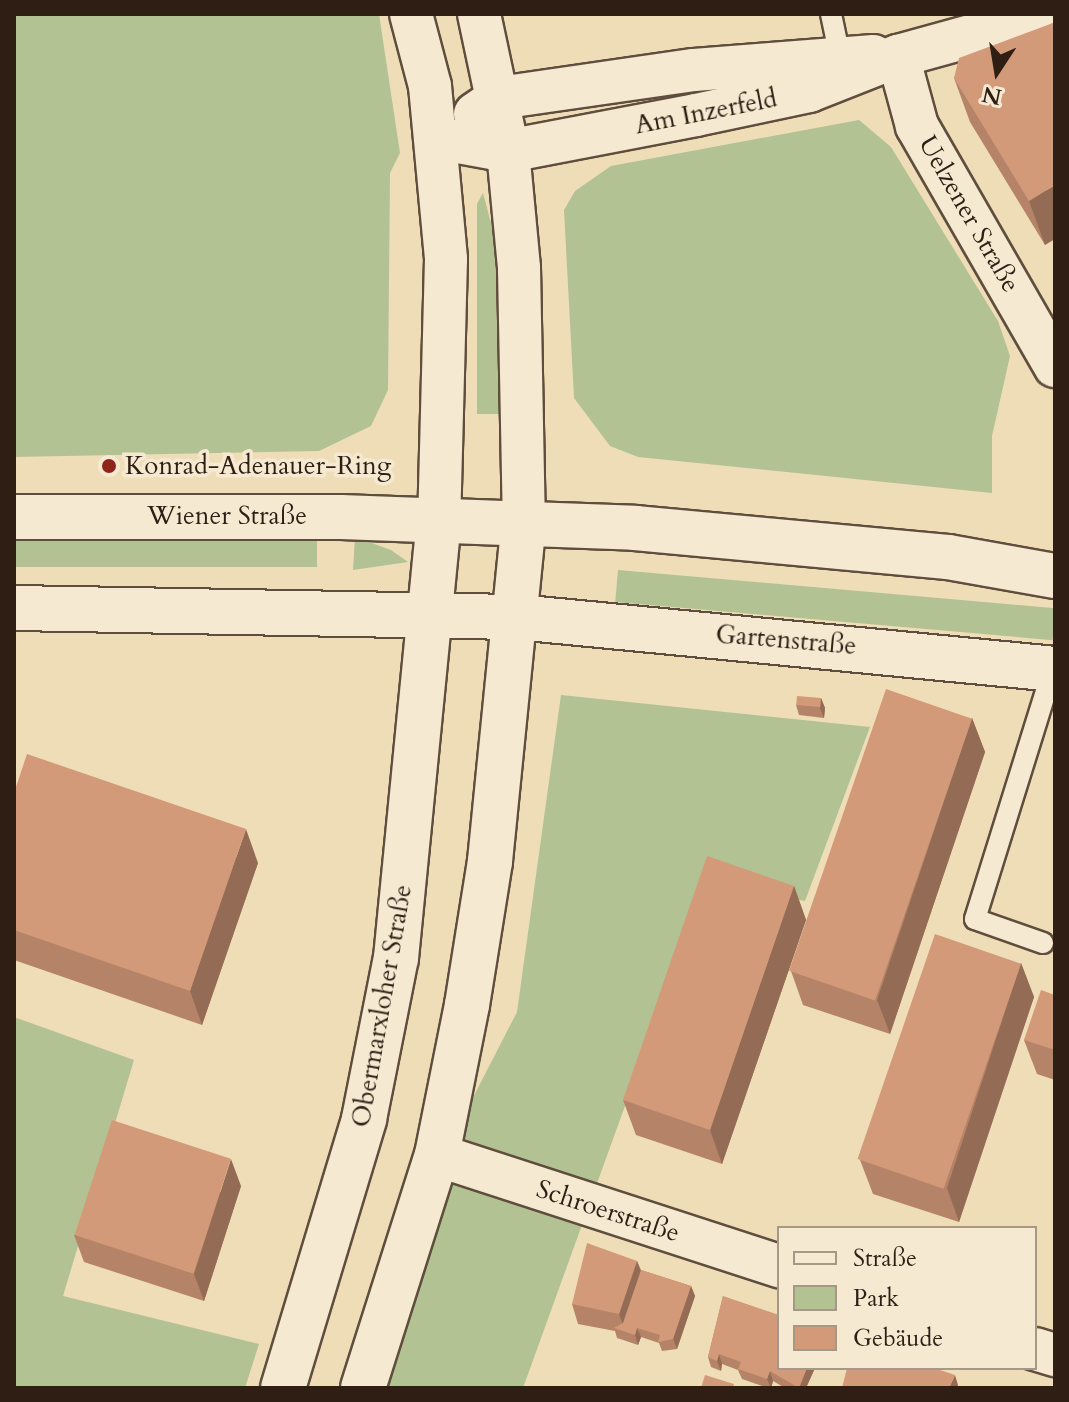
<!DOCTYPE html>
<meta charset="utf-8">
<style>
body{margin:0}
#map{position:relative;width:1069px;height:1402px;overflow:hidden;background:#efddb8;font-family:Cardo,serif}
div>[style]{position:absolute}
.green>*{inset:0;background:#b3c293;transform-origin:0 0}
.roads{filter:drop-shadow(2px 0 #5f4e3d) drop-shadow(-2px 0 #5f4e3d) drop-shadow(0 2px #5f4e3d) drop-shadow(0 -2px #5f4e3d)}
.service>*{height:20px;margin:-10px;padding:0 10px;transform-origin:10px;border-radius:10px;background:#f5e9d1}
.minor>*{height:42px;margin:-21px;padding:0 21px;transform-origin:21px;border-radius:21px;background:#f5e9d1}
.tertiary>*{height:44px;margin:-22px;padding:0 22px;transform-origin:22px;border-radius:22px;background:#f5e9d1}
.wall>*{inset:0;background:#b58468}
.shaded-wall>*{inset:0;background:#946c55}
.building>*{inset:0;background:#d39a79;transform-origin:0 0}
.dots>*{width:22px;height:22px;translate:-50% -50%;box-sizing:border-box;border:4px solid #f5e9d1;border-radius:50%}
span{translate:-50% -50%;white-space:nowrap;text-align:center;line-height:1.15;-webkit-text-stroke:7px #f5e9d1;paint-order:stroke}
.street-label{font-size:26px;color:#2f1e14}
.poi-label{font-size:26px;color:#2f1e14}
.left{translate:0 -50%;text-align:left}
.frame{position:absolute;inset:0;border:16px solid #2f1e14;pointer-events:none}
.legend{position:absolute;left:777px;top:1226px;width:260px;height:144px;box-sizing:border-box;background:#f5e9d1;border:2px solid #a69885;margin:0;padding:10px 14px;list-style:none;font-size:24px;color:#2f1e14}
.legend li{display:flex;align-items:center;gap:16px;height:40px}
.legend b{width:40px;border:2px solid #a69885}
.north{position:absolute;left:957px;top:32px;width:80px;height:80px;-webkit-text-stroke:6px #f5e9d1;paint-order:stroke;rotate:192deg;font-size:22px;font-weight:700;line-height:32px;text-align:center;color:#2f1e14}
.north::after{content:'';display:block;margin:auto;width:28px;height:36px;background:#2f1e14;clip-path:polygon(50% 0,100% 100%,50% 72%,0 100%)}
</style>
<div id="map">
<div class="green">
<i style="clip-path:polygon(14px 14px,379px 14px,400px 153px,390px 173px,388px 390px,371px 426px,319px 451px,14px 457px)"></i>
<i style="clip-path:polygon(859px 120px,891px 147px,998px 321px,1010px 356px,992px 436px,992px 493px,638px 457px,610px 446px,574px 398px,564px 210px,575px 191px,611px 166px)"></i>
<i style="clip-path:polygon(483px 193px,495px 238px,503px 414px,477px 414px,477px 204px)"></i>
<i style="clip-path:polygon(355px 537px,391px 550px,408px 562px,353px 570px)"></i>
<i style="left:14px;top:539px;width:303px;height:28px"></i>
<i style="left:618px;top:570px;width:439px;height:32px;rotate:5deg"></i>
<i style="clip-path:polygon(561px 695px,870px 727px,805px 901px,706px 882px,523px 1388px,371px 1388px,444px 1154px,517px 1012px)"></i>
<i style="clip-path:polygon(14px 1017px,134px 1060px,63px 1296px,259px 1344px,245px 1388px,14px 1388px)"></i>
</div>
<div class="roads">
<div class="service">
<i style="left:831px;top:14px;width:44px;rotate:78.2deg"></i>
<i style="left:1043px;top:943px;width:72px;rotate:-160.6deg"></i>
<i style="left:975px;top:919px;width:262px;rotate:-72.7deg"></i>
</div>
<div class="minor">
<i style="left:411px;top:14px;width:74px;rotate:75.2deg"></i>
<i style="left:430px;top:86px;width:174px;rotate:84.7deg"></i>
<i style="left:446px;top:259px;width:261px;rotate:91.5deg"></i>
<i style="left:479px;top:14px;width:140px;rotate:78deg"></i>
<i style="left:508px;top:151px;width:118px;rotate:84.6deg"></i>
<i style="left:519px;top:268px;width:255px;rotate:88.9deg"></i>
<i style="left:898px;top:56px;width:73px;rotate:74.8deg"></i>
<i style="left:917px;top:126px;width:277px;rotate:60.1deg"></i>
<i style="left:475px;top:114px;width:29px;rotate:-34deg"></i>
<i style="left:499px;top:98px;width:197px;rotate:-8.2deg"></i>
<i style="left:694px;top:70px;width:180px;rotate:-4.5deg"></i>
<i style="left:437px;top:138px;width:72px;rotate:10.4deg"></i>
<i style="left:508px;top:151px;width:191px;rotate:-10.8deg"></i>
<i style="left:696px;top:115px;width:116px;rotate:-12deg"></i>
<i style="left:809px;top:91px;width:96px;rotate:-21.5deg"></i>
<i style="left:898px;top:56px;width:158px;rotate:-15.4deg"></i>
<i style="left:437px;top:1155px;width:360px;rotate:18deg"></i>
<i style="left:1035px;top:1349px;width:21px;rotate:17deg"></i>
</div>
<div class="tertiary">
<i style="left:14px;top:517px;width:327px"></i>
<i style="left:341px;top:517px;width:294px;rotate:2.1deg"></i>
<i style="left:635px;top:528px;width:314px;rotate:5.3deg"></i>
<i style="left:948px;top:557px;width:109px;rotate:10.1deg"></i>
<i style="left:14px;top:608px;width:503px;rotate:1.03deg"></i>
<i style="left:517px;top:617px;width:541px;rotate:5.52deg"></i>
<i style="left:283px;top:1388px;width:281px;rotate:-73.2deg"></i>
<i style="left:364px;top:1119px;width:164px;rotate:-78.8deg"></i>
<i style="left:396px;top:958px;width:440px;rotate:-84.4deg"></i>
<i style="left:363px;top:1388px;width:244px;rotate:-72.4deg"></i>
<i style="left:437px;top:1155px;width:153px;rotate:-78.7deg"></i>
<i style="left:467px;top:1005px;width:146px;rotate:-80.9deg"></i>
<i style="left:490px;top:861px;width:340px;rotate:-84.3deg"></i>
</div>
</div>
<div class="wall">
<i style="clip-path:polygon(1053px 23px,1045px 245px,970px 122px,954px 78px)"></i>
<i style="clip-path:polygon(821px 698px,825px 708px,824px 718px,799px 715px,796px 705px)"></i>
<i style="clip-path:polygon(972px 718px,985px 752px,890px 1034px,803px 1005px,791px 971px)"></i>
<i style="clip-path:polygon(14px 793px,258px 863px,202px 1025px,14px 960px)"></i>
<i style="clip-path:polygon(794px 886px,806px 920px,722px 1164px,636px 1135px,623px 1100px)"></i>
<i style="clip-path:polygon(1021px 963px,1034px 997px,959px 1222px,873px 1194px,860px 1160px)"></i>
<i style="clip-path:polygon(1055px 995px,1055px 1080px,1037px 1074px,1024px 1040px)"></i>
<i style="clip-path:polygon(241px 1186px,204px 1301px,84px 1262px,74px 1235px)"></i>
<i style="clip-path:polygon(637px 1261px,641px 1270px,691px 1286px,695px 1296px,677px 1349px,662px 1351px,659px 1343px,641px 1337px,638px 1345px,617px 1338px,615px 1331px,578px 1324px,572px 1304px)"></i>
<i style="clip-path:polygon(723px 1296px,779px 1368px,815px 1368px,806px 1388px,785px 1388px,773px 1381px,771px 1388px,768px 1388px,742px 1379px,738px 1370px,722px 1364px,721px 1371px,711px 1367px,708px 1357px)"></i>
</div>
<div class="shaded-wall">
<i style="clip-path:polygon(1055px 185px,1055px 239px,1045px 245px,1029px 201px)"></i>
<i style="clip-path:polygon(821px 698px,825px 708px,824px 718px,820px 708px)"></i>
<i style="clip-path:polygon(972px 718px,985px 752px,890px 1034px,877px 1000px)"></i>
<i style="clip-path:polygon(246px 829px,258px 863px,202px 1025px,190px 991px)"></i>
<i style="clip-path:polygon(794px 886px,806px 920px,722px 1164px,710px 1130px)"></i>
<i style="clip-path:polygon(1021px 963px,1034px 997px,959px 1222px,947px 1188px)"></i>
<i style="clip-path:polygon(231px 1159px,241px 1186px,204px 1301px,194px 1274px)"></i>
<i style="clip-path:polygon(637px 1261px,644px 1280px,626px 1333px,619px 1314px)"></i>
<i style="clip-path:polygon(691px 1286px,695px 1296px,677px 1349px,673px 1339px)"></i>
<i style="clip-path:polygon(637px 1328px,641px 1337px,638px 1345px,635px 1335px)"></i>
<i style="clip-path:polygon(719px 1354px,722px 1364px,721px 1371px,717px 1361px)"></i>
<i style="clip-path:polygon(807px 1368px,815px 1368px,806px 1388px,799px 1388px)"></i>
<i style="clip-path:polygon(770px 1371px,773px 1381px,771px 1388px,767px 1379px)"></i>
<i style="clip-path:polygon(955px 1375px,958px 1385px,957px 1388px,949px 1388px)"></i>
</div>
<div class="building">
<i style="clip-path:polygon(1053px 23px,1055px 29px,1055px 185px,1029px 201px,954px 78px,959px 58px)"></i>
<i style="left:886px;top:689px;width:91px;height:298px;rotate:19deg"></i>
<i style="left:797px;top:696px;width:24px;height:9px;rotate:5deg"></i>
<i style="clip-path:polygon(27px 754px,246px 829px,190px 991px,14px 930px,14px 793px)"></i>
<i style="left:707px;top:856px;width:92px;height:258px;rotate:19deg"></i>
<i style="left:935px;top:934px;width:91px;height:238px;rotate:19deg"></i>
<i style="clip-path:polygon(1041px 990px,1055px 995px,1055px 1050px,1024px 1040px)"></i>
<i style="left:112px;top:1120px;width:125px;height:121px;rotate:18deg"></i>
<i style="clip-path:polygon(587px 1243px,637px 1261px,619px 1314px,572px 1304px)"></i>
<i style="clip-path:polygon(641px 1270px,691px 1286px,673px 1339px,658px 1342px,660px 1335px,637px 1328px,635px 1335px,614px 1328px,623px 1323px)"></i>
<i style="clip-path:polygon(723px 1296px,779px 1315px,779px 1368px,807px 1368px,799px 1388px,770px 1371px,767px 1379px,738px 1369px,741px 1362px,719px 1354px,717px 1361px,708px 1357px)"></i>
<i style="clip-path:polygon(847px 1368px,934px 1368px,955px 1375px,949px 1388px,842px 1388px)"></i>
<i style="clip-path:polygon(705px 1375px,734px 1384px,733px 1388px,701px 1388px)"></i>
</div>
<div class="dots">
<i style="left:109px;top:466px;background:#8f2418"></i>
</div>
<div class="street-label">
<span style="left:706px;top:112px;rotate:-11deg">Am Inzerfeld</span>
<span style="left:969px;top:214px;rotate:60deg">Uelzener Straße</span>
<span style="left:227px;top:516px">Wiener Straße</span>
<span style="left:786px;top:640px;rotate:5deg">Gartenstraße</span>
<span style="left:382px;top:1006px;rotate:-80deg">Obermarxloher Straße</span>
<span style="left:608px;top:1211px;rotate:18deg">Schroerstraße</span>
</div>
<div class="poi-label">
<span class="left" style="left:125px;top:466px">Konrad-Adenauer-Ring</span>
</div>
<div class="frame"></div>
<ul class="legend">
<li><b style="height:10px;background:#f5e9d1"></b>Straße</li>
<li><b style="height:22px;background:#b3c293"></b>Park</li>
<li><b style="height:22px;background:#d39a79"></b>Gebäude</li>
</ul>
<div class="north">N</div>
</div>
